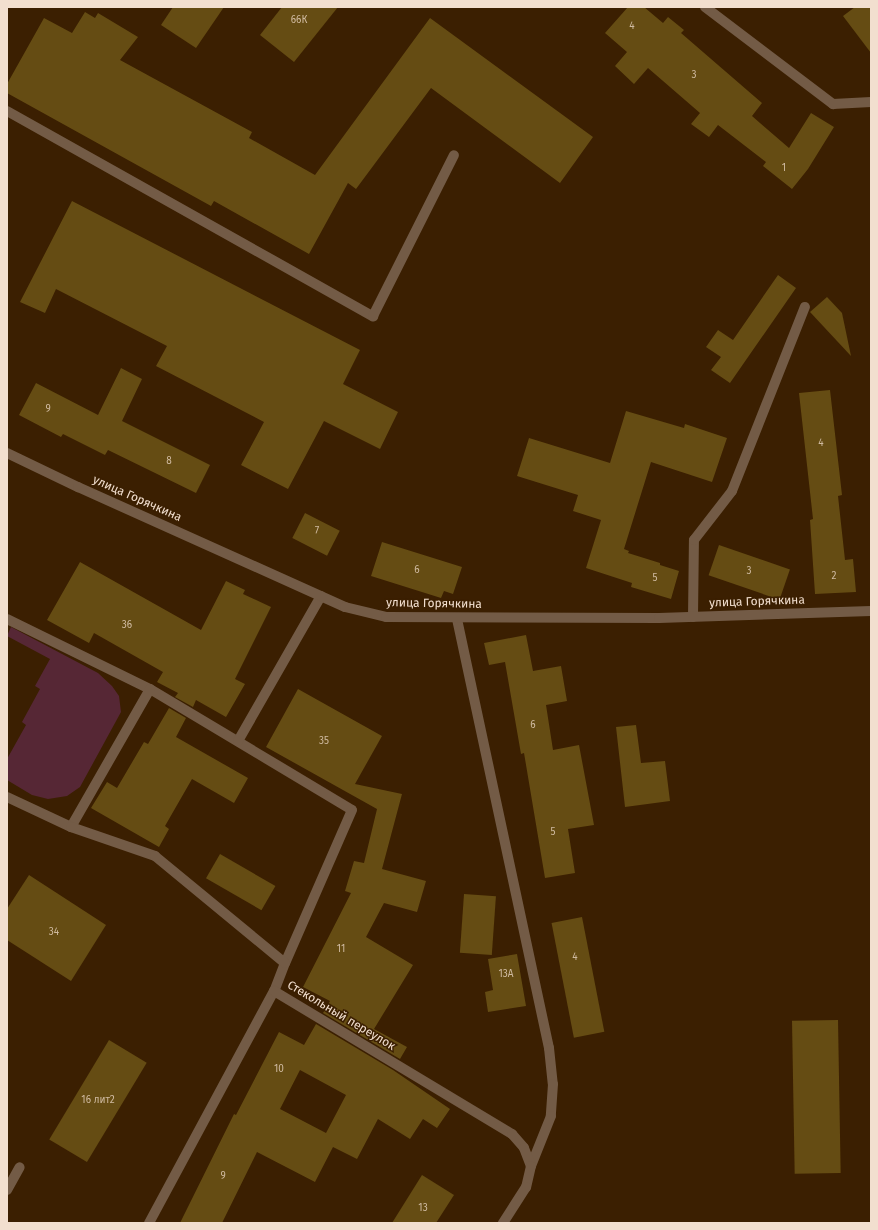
<!DOCTYPE html>
<meta charset="utf-8">
<style>
body{margin:0}
#map{position:relative;width:878px;height:1230px;overflow:hidden;background:#3b1f01;font-family:"Fira Sans",sans-serif}
div>[style]{position:absolute}
.green>*{inset:0;background:#562735}
.building>*{inset:0;background:#654c13;transform-origin:0 0}
.lane>*{height:10px;margin:-5px;padding:0 5px;transform-origin:5px;border-radius:5px;background:#735b46}
.street>*{height:10px;margin:-5px;padding:0 5px;transform-origin:5px;border-radius:5px;background:#735b46}
span{translate:-50% -50%;white-space:nowrap;text-align:center;line-height:1.15;-webkit-text-stroke:3px #3b1f01;paint-order:stroke}
.number-label{font-size:10px;color:#cfbaa0}
.number-label span{-webkit-text-stroke-width:0}
.street-label{font-size:12px;color:#f2dfcf}
.frame{position:absolute;inset:0;border:8px solid #f2dfcf;pointer-events:none}
</style>
<div id="map">
<div class="green">
<i style="clip-path:polygon(11px 627px,98px 673px,112px 686px,119px 696px,121px 712px,80px 787px,67px 796px,48px 799px,32px 795px,7px 780px,7px 759px,26px 725px,22px 722px,40px 689px,35px 686px,50px 659px,7px 636px)"></i>
</div>
<div class="building">
<i style="clip-path:polygon(173px 7px,224px 7px,196px 48px,161px 25px)"></i>
<i style="clip-path:polygon(282px 7px,338px 7px,294px 62px,260px 35px)"></i>
<i style="clip-path:polygon(628px 7px,644px 7px,663px 23px,668px 17px,684px 30px,681px 33px,762px 103px,752px 116px,789px 148px,811px 113px,834px 127px,808px 169px,792px 189px,763px 166px,766px 162px,718px 125px,709px 137px,691px 124px,700px 113px,648px 68px,634px 84px,615px 66px,627px 52px,605px 33px)"></i>
<i style="clip-path:polygon(855px 7px,871px 7px,871px 53px,843px 16px)"></i>
<i style="clip-path:polygon(85px 12px,95px 18px,98px 13px,138px 37px,120px 60px,252px 132px,249px 138px,315px 175px,430px 18px,593px 137px,560px 183px,431px 88px,356px 189px,348px 183px,309px 254px,214px 201px,211px 206px,7px 93px,7px 84px,44px 18px,72px 33px)"></i>
<i style="clip-path:polygon(72px 201px,360px 350px,343px 384px,398px 412px,380px 449px,324px 421px,288px 489px,241px 465px,264px 422px,156px 366px,167px 346px,56px 289px,45px 313px,20px 302px)"></i>
<i style="clip-path:polygon(778px 275px,796px 288px,730px 383px,711px 370px,721px 357px,706px 347px,718px 330px,733px 340px)"></i>
<i style="clip-path:polygon(827px 297px,842px 313px,851px 356px,810px 312px)"></i>
<i style="clip-path:polygon(121px 368px,142px 379px,122px 421px,210px 465px,196px 493px,108px 450px,105px 455px,63px 434px,61px 437px,19px 415px,36px 383px,98px 415px)"></i>
<i style="clip-path:polygon(830px 390px,842px 495px,838px 496px,845px 560px,853px 559px,856px 592px,815px 594px,810px 520px,813px 519px,799px 393px)"></i>
<i style="clip-path:polygon(626px 411px,684px 428px,685px 424px,727px 438px,712px 482px,651px 462px,624px 549px,629px 551px,628px 553px,660px 563px,660px 565px,679px 571px,671px 599px,631px 587px,632px 583px,586px 568px,601px 520px,573px 511px,578px 495px,517px 476px,529px 438px,610px 463px)"></i>
<i style="left:305px;top:513px;width:39px;height:28px;rotate:27deg"></i>
<i style="clip-path:polygon(382px 542px,462px 567px,453px 594px,444px 591px,441px 598px,371px 576px)"></i>
<i style="left:719px;top:545px;width:75px;height:32px;rotate:19deg"></i>
<i style="clip-path:polygon(80px 562px,201px 630px,226px 581px,245px 590px,243px 594px,271px 607px,235px 679px,245px 684px,226px 717px,196px 700px,193px 707px,175px 697px,178px 693px,157px 682px,163px 672px,94px 633px,89px 643px,47px 620px)"></i>
<i style="clip-path:polygon(526px 635px,533px 671px,561px 666px,567px 701px,546px 705px,553px 750px,579px 745px,594px 825px,568px 829px,575px 873px,545px 878px,524px 753px,521px 754px,505px 662px,489px 665px,484px 643px)"></i>
<i style="clip-path:polygon(298px 689px,382px 736px,355px 784px,402px 794px,382px 869px,426px 881px,417px 912px,384px 903px,366px 937px,413px 965px,374px 1029px,407px 1047px,400px 1059px,323px 1013px,330px 1001px,303px 987px,351px 893px,345px 891px,354px 861px,364px 863px,377px 809px,266px 747px)"></i>
<i style="clip-path:polygon(169px 708px,186px 718px,176px 737px,248px 778px,234px 803px,192px 779px,165px 826px,169px 829px,159px 847px,91px 808px,107px 782px,117px 788px,144px 742px,148px 744px)"></i>
<i style="clip-path:polygon(636px 725px,641px 763px,665px 761px,670px 801px,625px 807px,616px 727px)"></i>
<i style="left:220px;top:854px;width:64px;height:28px;rotate:30deg"></i>
<i style="clip-path:polygon(29px 875px,106px 925px,71px 981px,7px 940px,7px 909px)"></i>
<i style="left:464px;top:894px;width:32px;height:59px;rotate:4deg"></i>
<i style="left:582px;top:917px;width:117px;height:31px;rotate:79deg"></i>
<i style="clip-path:polygon(517px 954px,526px 1006px,488px 1012px,485px 992px,493px 990px,488px 959px)"></i>
<i style="left:838px;top:1020px;width:153px;height:46px;rotate:89deg"></i>
<i style="clip-path:polygon(evenodd,316px 1024px,393px 1070px,450px 1109px,437px 1128px,423px 1119px,410px 1139px,378px 1119px,357px 1159px,333px 1147px,315px 1182px,257px 1152px,222px 1223px,180px 1223px,234px 1114px,236px 1115px,279px 1032px,304px 1045px,316px 1024px,300px 1070px,346px 1095px,326px 1133px,280px 1109px,300px 1070px)"></i>
<i style="left:109px;top:1040px;width:44px;height:116px;rotate:31deg"></i>
<i style="clip-path:polygon(422px 1175px,454px 1195px,436px 1223px,392px 1223px)"></i>
</div>
<div class="lane">
<i style="left:7px;top:111px;width:420px;rotate:29.3deg"></i>
<i style="left:373px;top:316px;width:180px;rotate:-63.3deg"></i>
<i style="left:693px;top:617px;width:77px;rotate:-89.3deg"></i>
<i style="left:694px;top:540px;width:62px;rotate:-52.2deg"></i>
<i style="left:732px;top:491px;width:198px;rotate:-68.4deg"></i>
<i style="left:7px;top:619px;width:159px;rotate:26.1deg"></i>
<i style="left:150px;top:689px;width:235px;rotate:30.9deg"></i>
<i style="left:352px;top:810px;width:167px;rotate:113.6deg"></i>
<i style="left:285px;top:963px;width:30px;rotate:111deg"></i>
<i style="left:457px;top:619px;width:439px;rotate:77.9deg"></i>
<i style="left:549px;top:1048px;width:36px;rotate:84deg"></i>
<i style="left:553px;top:1084px;width:32px;rotate:94deg"></i>
<i style="left:551px;top:1116px;width:54px;rotate:111.8deg"></i>
<i style="left:238px;top:741px;width:167px;rotate:-60.2deg"></i>
<i style="left:71px;top:827px;width:159px;rotate:-60.2deg"></i>
<i style="left:7px;top:1190px;width:26px;rotate:-61deg"></i>
</div>
<div class="street">
<i style="left:705px;top:7px;width:161px;rotate:37.2deg"></i>
<i style="left:833px;top:104px;width:38px;rotate:-3deg"></i>
<i style="left:7px;top:453px;width:79px;rotate:25.6deg"></i>
<i style="left:78px;top:487px;width:293px;rotate:24.2deg"></i>
<i style="left:345px;top:607px;width:42px;rotate:13.7deg"></i>
<i style="left:386px;top:617px;width:273px;rotate:0.2deg"></i>
<i style="left:659px;top:618px;width:212px;rotate:-1.9deg"></i>
<i style="left:7px;top:797px;width:71px;rotate:25.1deg"></i>
<i style="left:71px;top:827px;width:89px;rotate:19deg"></i>
<i style="left:155px;top:856px;width:168px;rotate:39.5deg"></i>
<i style="left:149px;top:1223px;width:264px;rotate:-61.7deg"></i>
<i style="left:274px;top:991px;width:278px;rotate:31deg"></i>
<i style="left:512px;top:1134px;width:18px;rotate:49deg"></i>
<i style="left:524px;top:1148px;width:19px;rotate:69deg"></i>
<i style="left:531px;top:1166px;width:22px;rotate:103deg"></i>
<i style="left:526px;top:1187px;width:43px;rotate:122.6deg"></i>
</div>
<div class="number-label">
<span style="left:299px;top:21px">66К</span>
<span style="left:632px;top:27px">4</span>
<span style="left:694px;top:76px">3</span>
<span style="left:784px;top:169px">1</span>
<span style="left:48px;top:410px">9</span>
<span style="left:821px;top:444px">4</span>
<span style="left:169px;top:462px">8</span>
<span style="left:317px;top:532px">7</span>
<span style="left:417px;top:571px">6</span>
<span style="left:749px;top:572px">3</span>
<span style="left:834px;top:577px">2</span>
<span style="left:655px;top:579px">5</span>
<span style="left:127px;top:626px">36</span>
<span style="left:533px;top:726px">6</span>
<span style="left:324px;top:742px">35</span>
<span style="left:553px;top:833px">5</span>
<span style="left:54px;top:933px">34</span>
<span style="left:341px;top:950px">11</span>
<span style="left:575px;top:958px">4</span>
<span style="left:506px;top:975px">13А</span>
<span style="left:279px;top:1070px">10</span>
<span style="left:98px;top:1101px">16 лит2</span>
<span style="left:223px;top:1177px">9</span>
<span style="left:423px;top:1209px">13</span>
</div>
<div class="street-label">
<span style="left:137px;top:499px;rotate:24deg">улица Горячкина</span>
<span style="left:757px;top:602px;rotate:-2deg">улица Горячкина</span>
<span style="left:434px;top:604px;rotate:1deg">улица Горячкина</span>
<span style="left:341px;top:1016px;rotate:31deg">Стекольный переулок</span>
</div>
<div class="frame"></div>
</div>
